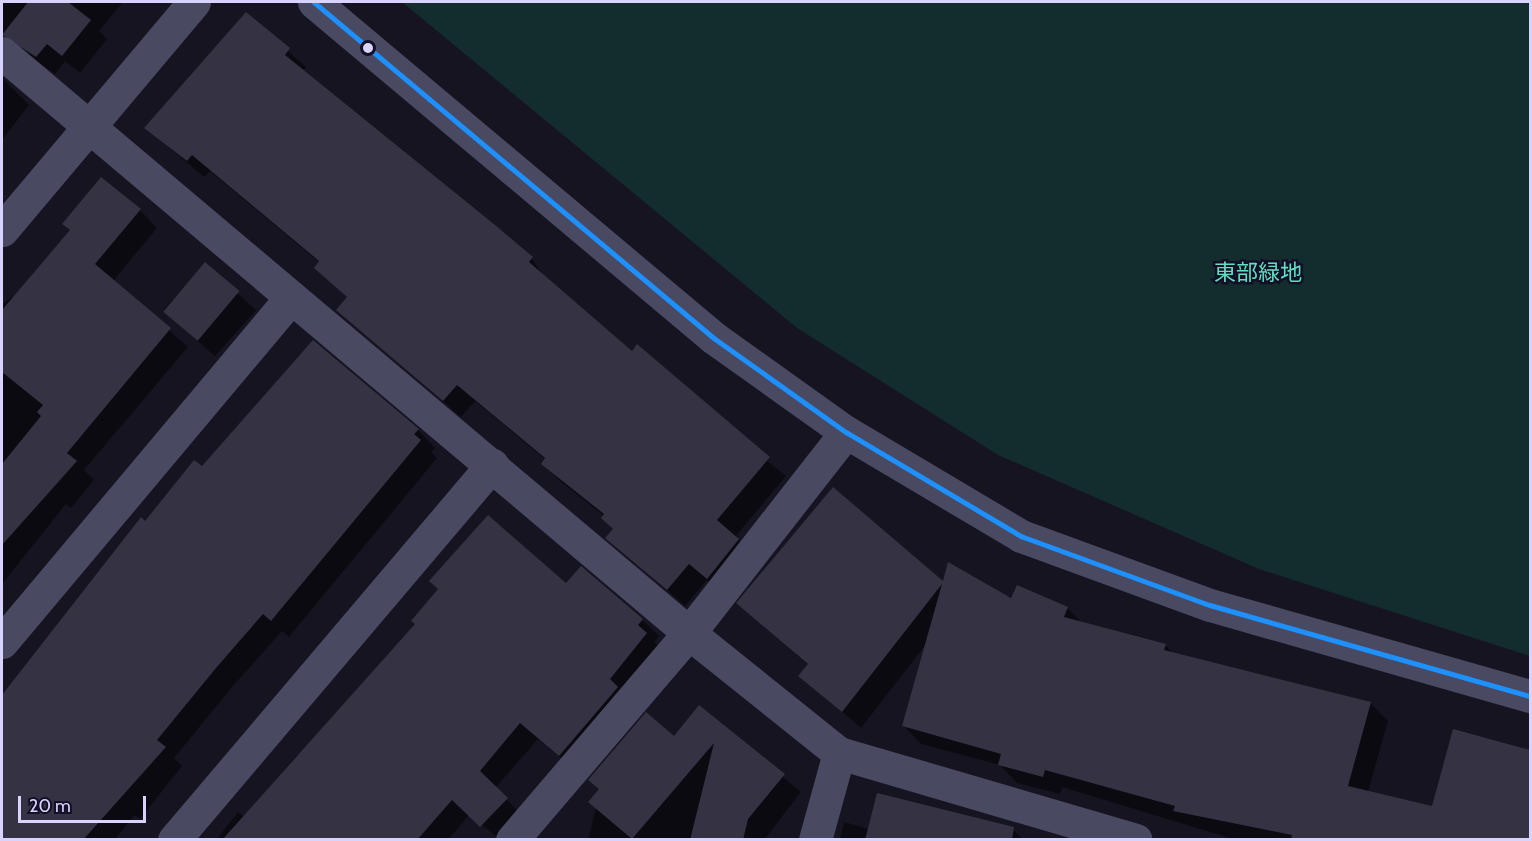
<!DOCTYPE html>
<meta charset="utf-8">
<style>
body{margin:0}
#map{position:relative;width:1532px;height:841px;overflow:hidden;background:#161421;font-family:Cabin,"Noto Sans JP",sans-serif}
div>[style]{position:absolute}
.green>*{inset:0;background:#132c2d}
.shadow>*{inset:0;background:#0007;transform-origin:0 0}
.building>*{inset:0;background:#343243;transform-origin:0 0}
.minor>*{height:33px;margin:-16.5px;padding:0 16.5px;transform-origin:16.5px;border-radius:16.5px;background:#4a4962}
.bus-1>*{height:4.5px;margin:-2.25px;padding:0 2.25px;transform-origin:2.25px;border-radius:2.25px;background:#1e90ff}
.dots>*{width:16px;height:16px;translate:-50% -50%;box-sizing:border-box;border:3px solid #130f26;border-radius:50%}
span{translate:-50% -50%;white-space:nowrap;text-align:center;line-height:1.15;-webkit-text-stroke:5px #130f26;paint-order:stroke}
.park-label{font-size:22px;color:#5fe0c0}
.frame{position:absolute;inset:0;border:3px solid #d9d4ff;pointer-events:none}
.scale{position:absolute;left:18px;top:796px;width:128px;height:27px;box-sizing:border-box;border:3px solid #d9d4ff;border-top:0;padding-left:8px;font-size:18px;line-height:21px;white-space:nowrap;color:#d9d4ff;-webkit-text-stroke:4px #130f26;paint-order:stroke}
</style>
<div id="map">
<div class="green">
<i style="clip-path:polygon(402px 2px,1530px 2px,1530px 656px,1259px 569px,998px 455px,797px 328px)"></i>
</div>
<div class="shadow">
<i style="clip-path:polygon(2px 2px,123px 2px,99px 31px,107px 39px,80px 73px,65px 61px,55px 74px,25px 52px,5px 59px,2px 78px,29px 105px,2px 140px)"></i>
<i style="clip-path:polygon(246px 14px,306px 67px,302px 71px,532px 259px,546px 279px,632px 353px,786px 476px,735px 537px,755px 557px,725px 595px,707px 580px,685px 606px,607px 538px,614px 530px,604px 516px,560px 481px,543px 464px,546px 460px,475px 401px,461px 417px,338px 310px,348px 298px,316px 268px,320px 263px,210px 171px,204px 177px,146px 128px)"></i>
<i style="clip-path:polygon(140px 210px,157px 228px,113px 281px,188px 347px,84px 470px,94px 480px,71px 508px,66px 504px,2px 584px,2px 304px)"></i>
<i style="left:205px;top:264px;width:69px;height:62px;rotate:42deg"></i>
<i style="clip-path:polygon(418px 430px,435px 448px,431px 452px,437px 458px,289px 637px,282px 631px,233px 686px,174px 758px,182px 766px,140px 819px,134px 815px,115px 840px,2px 840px,2px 709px,145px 523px,202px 468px)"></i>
<i style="clip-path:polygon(944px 583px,1067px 608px,1083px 624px,1165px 645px,1173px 653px,1370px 703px,1388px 721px,1368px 792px,1433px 808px,1512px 785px,1530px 789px,1530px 840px,1236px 840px,1062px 787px,1060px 794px,1017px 783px,1000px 765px,921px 744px,904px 726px,927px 643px,861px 728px,800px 676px,808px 665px,738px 603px)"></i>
<i style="clip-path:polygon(566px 586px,642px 620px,659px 636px,654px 642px,662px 650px,577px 771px,538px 739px,495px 788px,523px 816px,501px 840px,469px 815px,448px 840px,216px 840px,238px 812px,244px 817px,297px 755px,301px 759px)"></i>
<i style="clip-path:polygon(699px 707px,801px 792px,764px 840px,588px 840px,596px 808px,674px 738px)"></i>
<i style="clip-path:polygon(844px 822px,869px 829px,1012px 828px,1023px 840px,840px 840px)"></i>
</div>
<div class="building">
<i style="clip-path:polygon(28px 2px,68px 2px,91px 20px,62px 56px,47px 44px,36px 57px,2px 35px)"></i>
<i style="clip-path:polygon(246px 12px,290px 48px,285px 55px,495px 225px,533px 257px,529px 262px,632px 351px,637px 344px,770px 457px,717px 520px,739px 539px,707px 579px,689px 564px,667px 590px,605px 538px,613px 529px,601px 518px,604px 514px,541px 464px,545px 458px,457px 385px,443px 401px,336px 310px,347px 297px,314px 268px,319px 261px,192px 155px,187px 161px,144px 128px)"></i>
<i style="clip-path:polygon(101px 177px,141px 209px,95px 264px,171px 328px,67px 453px,77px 461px,2px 545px,2px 464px,41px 416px,37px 412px,43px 405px,2px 372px,2px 310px,70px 230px,62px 224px)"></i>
<i style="left:205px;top:262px;width:45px;height:65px;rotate:40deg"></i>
<i style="clip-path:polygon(313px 340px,419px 429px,414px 434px,421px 440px,271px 621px,263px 614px,216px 668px,157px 740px,166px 747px,83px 840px,2px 840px,2px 695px,141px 517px,145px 521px,194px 460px,202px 466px)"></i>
<i style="clip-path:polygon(833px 487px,943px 581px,948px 562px,1011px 598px,1017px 585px,1068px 607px,1064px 617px,1166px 644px,1164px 650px,1371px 702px,1348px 786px,1432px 806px,1453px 729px,1530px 750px,1530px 840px,1291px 840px,1292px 835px,1173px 811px,1175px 806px,1045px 770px,1043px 777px,998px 765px,1001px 754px,902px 726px,942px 584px,842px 712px,798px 676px,808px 664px,736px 603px)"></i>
<i style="clip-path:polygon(488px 515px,566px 583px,581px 566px,643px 619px,638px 625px,647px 633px,610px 679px,618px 687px,559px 756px,520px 723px,480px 771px,508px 798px,480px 827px,452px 800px,417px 840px,222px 840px,415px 624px,411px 621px,438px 589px,429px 581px)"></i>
<i style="clip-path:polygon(699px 705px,785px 774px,748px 819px,743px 840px,690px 840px,714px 743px,632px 839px,588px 802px,599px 789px,588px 780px,646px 712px,674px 736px)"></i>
<i style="clip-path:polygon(877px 793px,1014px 827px,1012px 840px,865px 840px)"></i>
</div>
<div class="minor">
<i style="left:314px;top:2px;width:522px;rotate:40.03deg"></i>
<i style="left:714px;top:338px;width:162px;rotate:35.5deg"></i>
<i style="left:846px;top:432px;width:204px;rotate:30.7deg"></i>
<i style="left:1021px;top:536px;width:201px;rotate:20.1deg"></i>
<i style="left:1210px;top:605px;width:333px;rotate:15.9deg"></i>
<i style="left:2px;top:53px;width:899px;rotate:40.17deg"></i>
<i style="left:689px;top:633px;width:192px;rotate:38.7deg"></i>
<i style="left:839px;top:753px;width:309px;rotate:16.3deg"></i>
<i style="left:2px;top:230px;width:298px;rotate:-49.9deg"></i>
<i style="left:2px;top:642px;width:450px;rotate:-50deg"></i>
<i style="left:174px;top:840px;width:492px;rotate:-49.7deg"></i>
<i style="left:512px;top:840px;width:272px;rotate:-49.5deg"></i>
<i style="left:689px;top:633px;width:255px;rotate:-52deg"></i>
<i style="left:815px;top:840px;width:90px;rotate:-74.6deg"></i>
</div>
<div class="bus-1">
<i style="left:314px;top:2px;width:522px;rotate:40.03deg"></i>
<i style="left:714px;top:338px;width:162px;rotate:35.5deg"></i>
<i style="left:846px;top:432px;width:204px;rotate:30.7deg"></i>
<i style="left:1021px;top:536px;width:201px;rotate:20.1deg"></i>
<i style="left:1210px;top:605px;width:333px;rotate:15.9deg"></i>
</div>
<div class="dots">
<i style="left:368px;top:48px;background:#d9d4ff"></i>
</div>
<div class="park-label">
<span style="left:1258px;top:273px">東部緑地</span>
</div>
<div class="frame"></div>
<div class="scale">20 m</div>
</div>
